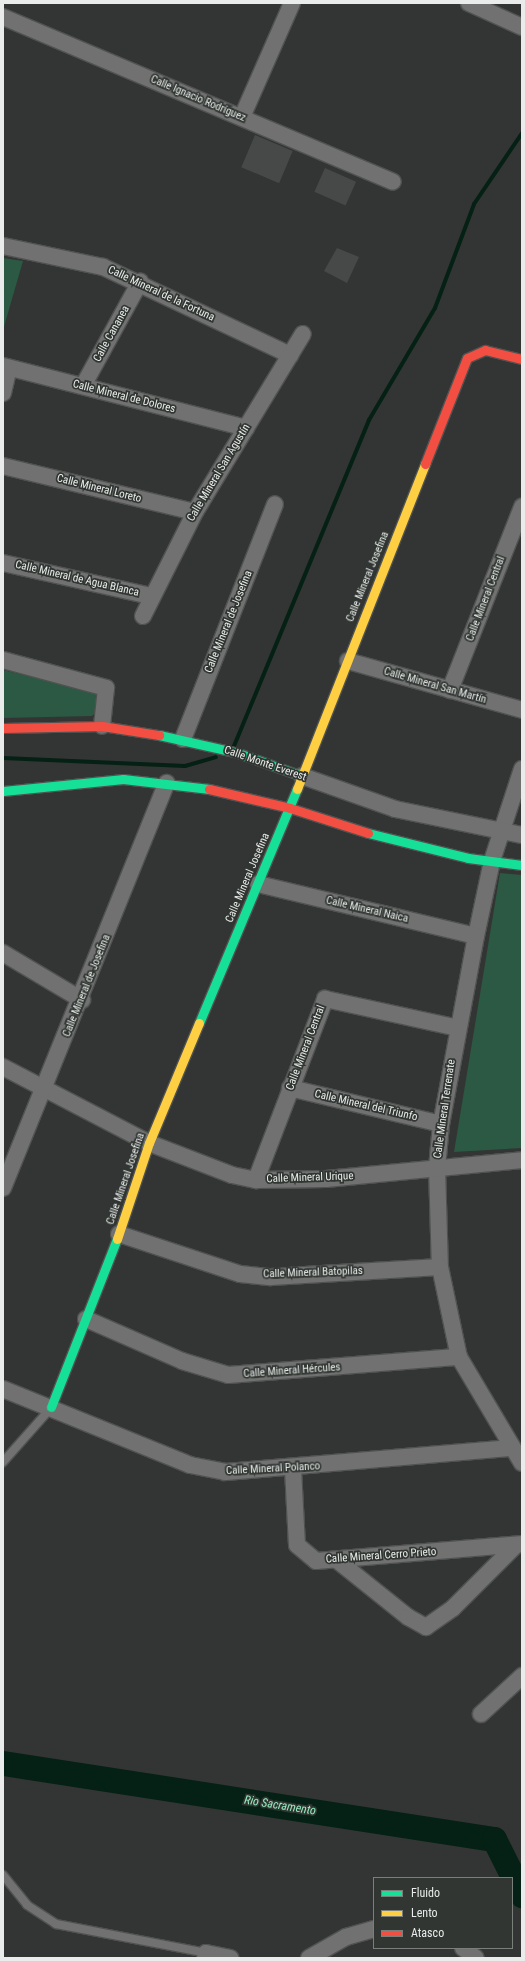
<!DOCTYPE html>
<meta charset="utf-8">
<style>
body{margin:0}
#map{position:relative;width:525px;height:1961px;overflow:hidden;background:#323533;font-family:"Roboto Condensed",sans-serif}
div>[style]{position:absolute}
.green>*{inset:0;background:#2c5943}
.stream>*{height:4px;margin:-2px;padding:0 2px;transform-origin:2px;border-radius:2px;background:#052014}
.river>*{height:25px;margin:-12.5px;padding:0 12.5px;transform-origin:12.5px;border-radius:12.5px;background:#052014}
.building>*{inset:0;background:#474948;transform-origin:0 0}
.roads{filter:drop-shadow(1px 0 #505251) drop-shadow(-1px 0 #505251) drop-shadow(0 1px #505251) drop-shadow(0 -1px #505251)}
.lane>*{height:8px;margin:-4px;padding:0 4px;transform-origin:4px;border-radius:4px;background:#707170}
.street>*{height:16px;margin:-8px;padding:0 8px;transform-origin:8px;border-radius:8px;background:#707170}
.fast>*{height:9px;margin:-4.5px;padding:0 4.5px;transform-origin:4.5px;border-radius:4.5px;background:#16e098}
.slow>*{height:9px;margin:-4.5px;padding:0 4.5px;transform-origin:4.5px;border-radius:4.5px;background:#ffcf43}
.jam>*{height:9px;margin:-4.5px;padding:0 4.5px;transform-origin:4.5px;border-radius:4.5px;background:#f24e42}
span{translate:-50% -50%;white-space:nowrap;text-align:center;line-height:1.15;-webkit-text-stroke:3.5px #313633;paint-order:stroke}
.street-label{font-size:11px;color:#e9ecea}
.water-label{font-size:12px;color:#98eec1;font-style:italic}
.frame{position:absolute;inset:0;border:4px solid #e9ecea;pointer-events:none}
.legend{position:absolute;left:373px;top:1877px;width:140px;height:72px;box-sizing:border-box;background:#313633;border:1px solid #7b7f7c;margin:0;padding:5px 7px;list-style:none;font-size:12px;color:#e9ecea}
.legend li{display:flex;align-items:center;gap:8px;height:20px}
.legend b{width:20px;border:1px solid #7b7f7c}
</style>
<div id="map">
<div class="green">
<i style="clip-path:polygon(3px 258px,23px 261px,3px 330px)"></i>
<i style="clip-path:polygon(3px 670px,94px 692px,100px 701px,99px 710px,92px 716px,3px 718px)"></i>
<i style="clip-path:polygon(500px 873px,522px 875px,522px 1148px,454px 1152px)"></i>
</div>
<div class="stream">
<i style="left:234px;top:746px;width:353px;rotate:-67.5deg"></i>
<i style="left:369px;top:420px;width:130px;rotate:-59.5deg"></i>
<i style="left:435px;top:308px;width:111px;rotate:-69.4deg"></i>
<i style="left:474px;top:204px;width:86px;rotate:-55.9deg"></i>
<i style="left:3px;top:758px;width:182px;rotate:2.5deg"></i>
<i style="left:185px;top:766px;width:32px;rotate:-16deg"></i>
</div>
<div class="river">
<i style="left:3px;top:1763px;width:497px;rotate:8.8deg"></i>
<i style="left:494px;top:1839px;width:63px;rotate:63.4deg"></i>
</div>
<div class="building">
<i style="left:255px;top:135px;width:41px;height:35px;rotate:23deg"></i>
<i style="left:325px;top:168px;width:34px;height:26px;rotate:24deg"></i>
<i style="clip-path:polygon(337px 248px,359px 257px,347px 283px,324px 271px)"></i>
</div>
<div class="roads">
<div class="lane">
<i style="left:3px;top:1462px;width:72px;rotate:-48.4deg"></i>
<i style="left:3px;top:1875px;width:38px;rotate:51deg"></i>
<i style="left:27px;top:1905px;width:35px;rotate:33deg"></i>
<i style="left:56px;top:1924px;width:153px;rotate:10.9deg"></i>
</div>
<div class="street">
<i style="left:469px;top:3px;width:58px;rotate:24.4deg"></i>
<i style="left:3px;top:17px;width:423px;rotate:22.9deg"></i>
<i style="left:242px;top:117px;width:124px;rotate:-66.3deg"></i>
<i style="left:3px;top:246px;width:102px;rotate:11.9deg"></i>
<i style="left:103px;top:267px;width:207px;rotate:25.2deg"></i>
<i style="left:3px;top:366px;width:251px;rotate:14.3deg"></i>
<i style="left:83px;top:386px;width:119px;rotate:-61.3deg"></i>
<i style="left:3px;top:393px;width:26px;rotate:-77deg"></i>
<i style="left:3px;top:466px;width:197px;rotate:13.5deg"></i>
<i style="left:3px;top:563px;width:152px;rotate:12.6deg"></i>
<i style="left:143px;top:616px;width:116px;rotate:-63.4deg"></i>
<i style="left:195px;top:512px;width:208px;rotate:-58.8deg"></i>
<i style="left:3px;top:660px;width:107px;rotate:15.2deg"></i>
<i style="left:106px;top:688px;width:38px;rotate:96deg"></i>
<i style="left:348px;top:661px;width:181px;rotate:15.7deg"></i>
<i style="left:450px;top:690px;width:197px;rotate:-68.5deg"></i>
<i style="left:183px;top:739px;width:252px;rotate:-68.6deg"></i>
<i style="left:522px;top:769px;width:97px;rotate:108.1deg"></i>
<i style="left:492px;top:861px;width:77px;rotate:102deg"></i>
<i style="left:476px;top:936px;width:191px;rotate:100.5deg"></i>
<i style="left:441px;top:1124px;width:44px;rotate:95.2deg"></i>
<i style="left:437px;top:1168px;width:99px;rotate:88.3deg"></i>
<i style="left:440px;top:1267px;width:92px;rotate:78.1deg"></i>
<i style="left:459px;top:1357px;width:123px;rotate:59.3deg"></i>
<i style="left:302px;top:776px;width:99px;rotate:19.5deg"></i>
<i style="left:395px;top:809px;width:130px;rotate:11.6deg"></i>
<i style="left:258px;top:884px;width:224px;rotate:13.4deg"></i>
<i style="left:3px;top:953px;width:92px;rotate:30.7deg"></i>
<i style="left:3px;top:1067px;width:165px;rotate:27.5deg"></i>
<i style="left:149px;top:1143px;width:89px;rotate:21.1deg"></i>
<i style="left:232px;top:1175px;width:25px;rotate:12deg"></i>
<i style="left:256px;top:1180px;width:70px;rotate:-0.8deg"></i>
<i style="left:326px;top:1179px;width:197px;rotate:-5.5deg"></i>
<i style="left:290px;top:1088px;width:155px;rotate:13.4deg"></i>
<i style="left:256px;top:1180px;width:194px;rotate:-69.1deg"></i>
<i style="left:325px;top:999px;width:136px;rotate:12.3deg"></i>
<i style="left:3px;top:1188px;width:437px;rotate:-68deg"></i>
<i style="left:119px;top:1234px;width:127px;rotate:18.3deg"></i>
<i style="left:240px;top:1274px;width:31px;rotate:6deg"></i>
<i style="left:271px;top:1277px;width:169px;rotate:-3.4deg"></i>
<i style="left:86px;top:1319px;width:105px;rotate:23.6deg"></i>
<i style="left:182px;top:1361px;width:48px;rotate:16.9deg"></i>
<i style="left:228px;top:1375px;width:232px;rotate:-4.5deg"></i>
<i style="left:3px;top:1389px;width:202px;rotate:22.1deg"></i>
<i style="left:190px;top:1465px;width:36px;rotate:11deg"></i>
<i style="left:225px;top:1472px;width:286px;rotate:-4.8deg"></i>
<i style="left:293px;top:1469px;width:76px;rotate:87deg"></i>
<i style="left:297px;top:1545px;width:25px;rotate:40deg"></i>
<i style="left:316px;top:1561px;width:207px;rotate:-4.7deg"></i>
<i style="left:338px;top:1561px;width:90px;rotate:38.7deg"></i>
<i style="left:408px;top:1617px;width:21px;rotate:29deg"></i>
<i style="left:426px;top:1627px;width:33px;rotate:-35deg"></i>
<i style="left:453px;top:1608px;width:89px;rotate:-45deg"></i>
<i style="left:481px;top:1714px;width:56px;rotate:-42.8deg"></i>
<i style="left:463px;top:1948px;width:16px;rotate:38deg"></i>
<i style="left:205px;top:1958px;width:5px;rotate:-79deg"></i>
<i style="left:206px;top:1953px;width:25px;rotate:12deg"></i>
<i style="left:309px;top:1958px;width:43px;rotate:-29.6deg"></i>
<i style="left:346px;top:1937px;width:29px;rotate:-16deg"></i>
</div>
<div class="fast">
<i style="left:159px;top:735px;width:81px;rotate:12.8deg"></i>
<i style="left:238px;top:753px;width:68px;rotate:19.8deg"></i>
<i style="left:3px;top:791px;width:121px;rotate:-5.7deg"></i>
<i style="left:123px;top:779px;width:87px;rotate:6.6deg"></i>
<i style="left:368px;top:833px;width:103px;rotate:14deg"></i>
<i style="left:468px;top:858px;width:54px;rotate:7.4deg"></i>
<i style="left:199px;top:1023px;width:254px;rotate:-67.3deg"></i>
<i style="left:51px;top:1407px;width:180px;rotate:-68.6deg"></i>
</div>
<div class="slow">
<i style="left:297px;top:789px;width:349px;rotate:-68.5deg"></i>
<i style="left:117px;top:1239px;width:101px;rotate:-71.6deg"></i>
<i style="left:149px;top:1143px;width:130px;rotate:-67.4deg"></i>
</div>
<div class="jam">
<i style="left:425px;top:464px;width:114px;rotate:-68.4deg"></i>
<i style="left:467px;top:358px;width:20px;rotate:-24deg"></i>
<i style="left:485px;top:350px;width:38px;rotate:14deg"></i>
<i style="left:3px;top:728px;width:99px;rotate:-1.2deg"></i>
<i style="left:102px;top:726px;width:58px;rotate:9deg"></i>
<i style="left:209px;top:789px;width:83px;rotate:13.2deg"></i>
<i style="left:290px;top:808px;width:82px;rotate:17.8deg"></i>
</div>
</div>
<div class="street-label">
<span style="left:198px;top:99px;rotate:23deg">Calle Ignacio Rodríguez</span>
<span style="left:161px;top:294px;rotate:25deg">Calle Mineral de la Fortuna</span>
<span style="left:112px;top:334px;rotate:-61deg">Calle Cananea</span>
<span style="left:124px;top:397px;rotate:14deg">Calle Mineral de Dolores</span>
<span style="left:219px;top:473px;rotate:-59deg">Calle Mineral San Agustín</span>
<span style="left:99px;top:489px;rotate:14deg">Calle Mineral Loreto</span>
<span style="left:368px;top:577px;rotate:-68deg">Calle Mineral Josefina</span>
<span style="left:77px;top:579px;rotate:13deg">Calle Mineral de Agua Blanca</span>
<span style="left:486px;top:599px;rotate:-69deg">Calle Mineral Central</span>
<span style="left:229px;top:622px;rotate:-68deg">Calle Mineral de Josefina</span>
<span style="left:435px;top:686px;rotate:16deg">Calle Mineral San Martín</span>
<span style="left:265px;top:764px;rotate:19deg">Calle Monte Everest</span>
<span style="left:248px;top:878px;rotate:-67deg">Calle Mineral Josefina</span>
<span style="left:367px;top:910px;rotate:13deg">Calle Mineral Naica</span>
<span style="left:87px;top:986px;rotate:-68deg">Calle Mineral de Josefina</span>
<span style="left:306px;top:1048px;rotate:-69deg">Calle Mineral Central</span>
<span style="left:366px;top:1106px;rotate:13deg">Calle Mineral del Triunfo</span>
<span style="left:445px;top:1109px;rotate:-82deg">Calle Mineral Terrenate</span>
<span style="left:310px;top:1178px;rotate:-2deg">Calle Mineral Urique</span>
<span style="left:126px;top:1179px;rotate:-71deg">Calle Mineral Josefina</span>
<span style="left:313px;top:1273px;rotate:-2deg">Calle Mineral Batopilas</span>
<span style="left:292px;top:1371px;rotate:-4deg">Calle Mineral Hércules</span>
<span style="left:273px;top:1469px;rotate:-3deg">Calle Mineral Polanco</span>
<span style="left:381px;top:1556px;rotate:-4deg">Calle Mineral Cerro Prieto</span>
</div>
<div class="water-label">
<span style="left:280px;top:1806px;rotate:9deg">Rio Sacramento</span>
</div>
<div class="frame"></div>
<ul class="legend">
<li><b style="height:5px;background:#16e098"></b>Fluido</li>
<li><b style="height:5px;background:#ffcf43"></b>Lento</li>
<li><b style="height:5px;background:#f24e42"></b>Atasco</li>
</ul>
</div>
